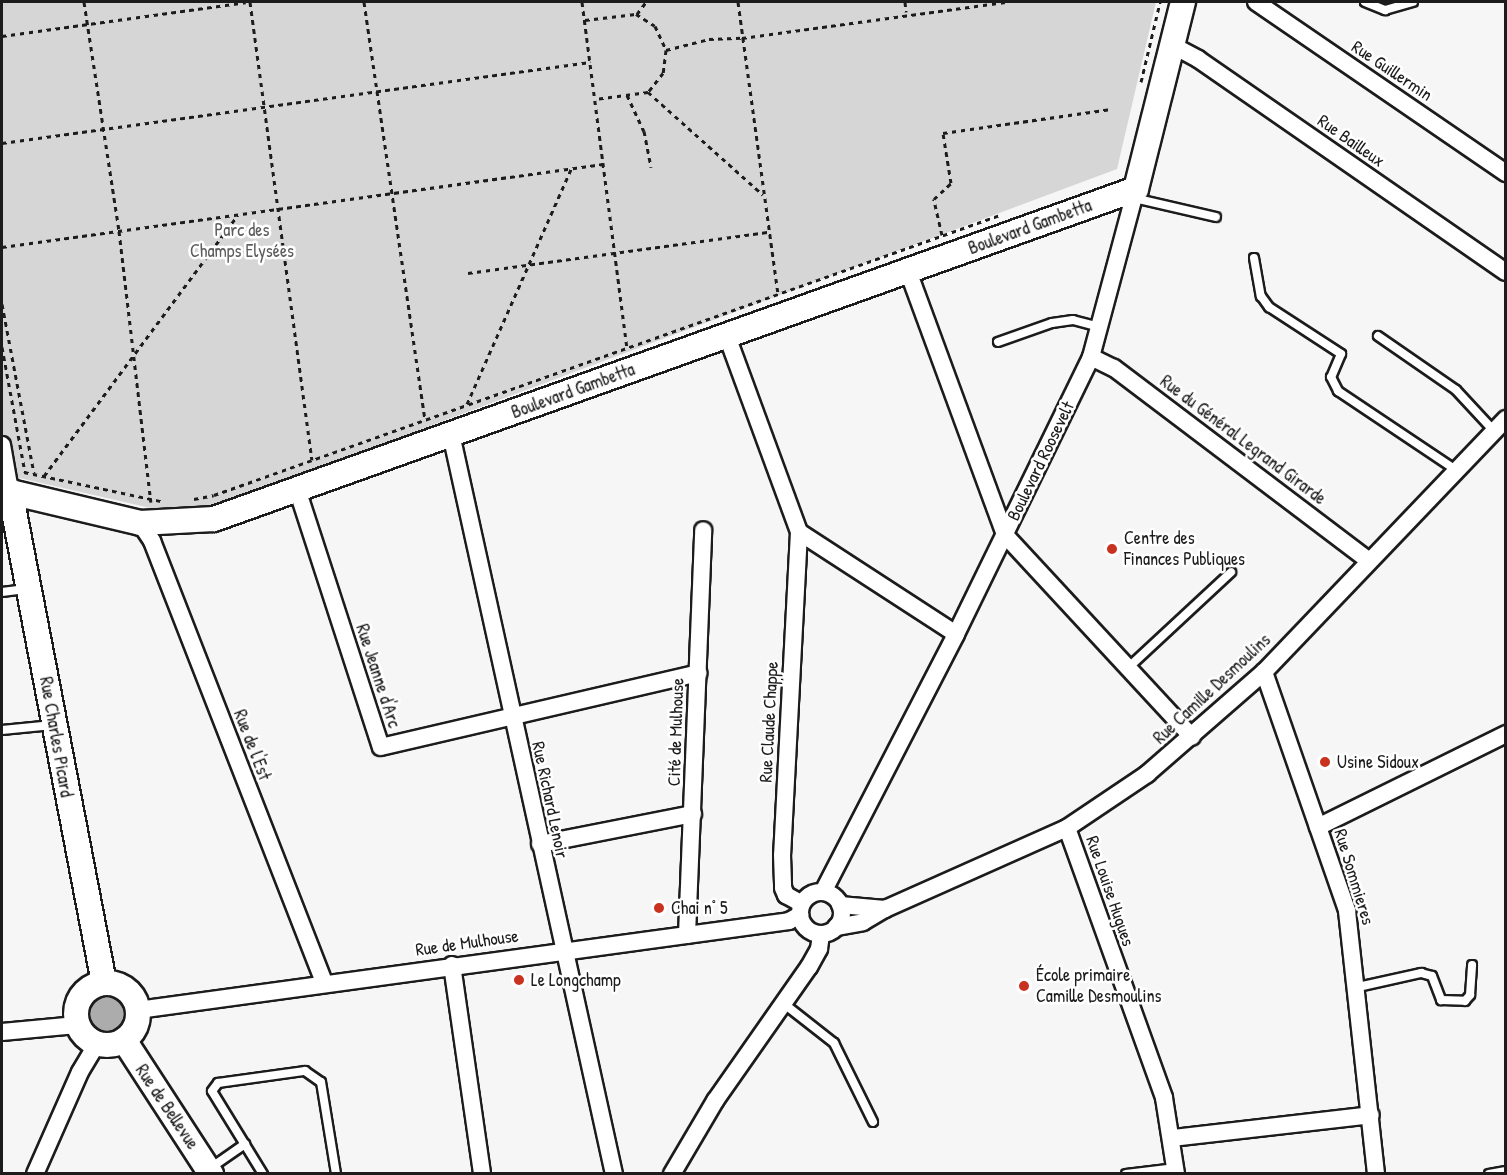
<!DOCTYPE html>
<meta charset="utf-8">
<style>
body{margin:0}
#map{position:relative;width:1507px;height:1175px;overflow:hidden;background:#f6f6f6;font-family:"Patrick Hand",sans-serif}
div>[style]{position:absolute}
.green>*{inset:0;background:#d6d6d6}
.water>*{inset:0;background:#acacac}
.round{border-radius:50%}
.path>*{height:3px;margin-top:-1.5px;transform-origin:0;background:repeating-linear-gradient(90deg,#1c1c1c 0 4.5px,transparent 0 9px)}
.roads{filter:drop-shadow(2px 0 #1c1c1c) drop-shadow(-2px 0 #1c1c1c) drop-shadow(0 2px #1c1c1c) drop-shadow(0 -2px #1c1c1c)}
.lane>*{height:8px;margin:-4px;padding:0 4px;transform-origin:4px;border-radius:4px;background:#fff}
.street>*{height:16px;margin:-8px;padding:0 8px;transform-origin:8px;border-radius:8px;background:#fff}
.street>.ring{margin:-8px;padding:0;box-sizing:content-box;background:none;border:16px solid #fff;border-radius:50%}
.secondary>*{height:24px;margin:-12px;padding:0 12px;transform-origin:12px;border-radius:12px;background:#fff}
.secondary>.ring{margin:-12px;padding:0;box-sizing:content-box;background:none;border:24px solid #fff;border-radius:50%}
.dots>*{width:16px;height:16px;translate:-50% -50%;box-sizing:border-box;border:3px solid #fff;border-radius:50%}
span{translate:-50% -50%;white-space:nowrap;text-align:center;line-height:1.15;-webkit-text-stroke:5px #fff;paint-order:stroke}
.street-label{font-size:18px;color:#1c1c1c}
.park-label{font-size:18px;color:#5d5d5d}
.poi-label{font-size:18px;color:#1c1c1c}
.left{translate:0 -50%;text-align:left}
.frame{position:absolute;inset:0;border:3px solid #1c1c1c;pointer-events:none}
</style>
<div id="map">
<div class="green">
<i style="clip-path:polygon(2px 2px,1156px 2px,1117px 169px,291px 478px,213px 505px,179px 510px,155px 509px,2px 474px)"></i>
</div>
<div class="water">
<i class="round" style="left:89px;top:996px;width:38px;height:38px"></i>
</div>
<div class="path">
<i style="left:84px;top:2px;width:232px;rotate:81.3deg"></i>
<i style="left:119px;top:231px;width:273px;rotate:83.3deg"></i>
<i style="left:250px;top:2px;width:462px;rotate:82.3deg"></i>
<i style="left:364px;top:2px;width:423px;rotate:81.7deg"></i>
<i style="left:582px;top:2px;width:349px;rotate:82.6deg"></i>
<i style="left:738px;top:2px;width:295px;rotate:82.2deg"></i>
<i style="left:905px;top:2px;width:10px;rotate:84deg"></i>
<i style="left:637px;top:14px;width:15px;rotate:-53deg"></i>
<i style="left:585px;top:20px;width:51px;rotate:-6.7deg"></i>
<i style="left:636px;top:14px;width:22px;rotate:32deg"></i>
<i style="left:655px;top:26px;width:26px;rotate:65deg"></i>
<i style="left:666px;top:50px;width:23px;rotate:97deg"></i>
<i style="left:663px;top:73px;width:24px;rotate:128deg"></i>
<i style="left:648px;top:92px;width:53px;rotate:172.5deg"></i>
<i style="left:2px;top:36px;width:246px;rotate:-7.9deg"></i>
<i style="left:666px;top:50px;width:44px;rotate:-14.3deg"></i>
<i style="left:709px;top:39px;width:33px;rotate:-2deg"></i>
<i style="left:742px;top:38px;width:266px;rotate:-7.8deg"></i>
<i style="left:1141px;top:82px;width:82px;rotate:-76.6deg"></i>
<i style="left:648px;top:92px;width:154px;rotate:41.8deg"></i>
<i style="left:627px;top:95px;width:40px;rotate:65deg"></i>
<i style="left:644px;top:131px;width:37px;rotate:79deg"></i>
<i style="left:2px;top:143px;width:594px;rotate:-7.84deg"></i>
<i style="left:942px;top:235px;width:37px;rotate:-103deg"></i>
<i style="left:934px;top:199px;width:23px;rotate:-43deg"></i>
<i style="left:951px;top:183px;width:51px;rotate:-99.1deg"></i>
<i style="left:943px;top:133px;width:170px;rotate:-8.1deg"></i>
<i style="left:2px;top:247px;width:607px;rotate:-7.86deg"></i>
<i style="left:468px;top:273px;width:304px;rotate:-7.8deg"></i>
<i style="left:2px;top:304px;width:172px;rotate:79.3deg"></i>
<i style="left:2px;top:347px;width:127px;rotate:79.6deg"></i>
<i style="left:467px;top:404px;width:259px;rotate:-66.1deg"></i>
<i style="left:24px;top:472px;width:140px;rotate:12deg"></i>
<i style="left:44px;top:476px;width:325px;rotate:-53.4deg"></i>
<i style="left:194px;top:499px;width:20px;rotate:-11deg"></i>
<i style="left:214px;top:495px;width:834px;rotate:-19.61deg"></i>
</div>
<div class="roads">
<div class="lane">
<i style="left:1365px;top:2px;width:22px;rotate:22deg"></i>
<i style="left:1385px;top:10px;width:29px;rotate:-16deg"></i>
<i style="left:1134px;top:198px;width:84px;rotate:13deg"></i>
<i style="left:1254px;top:258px;width:39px;rotate:80deg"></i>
<i style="left:1261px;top:296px;width:14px;rotate:54deg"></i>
<i style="left:1269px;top:307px;width:86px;rotate:33.1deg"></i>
<i style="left:1341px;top:354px;width:25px;rotate:113deg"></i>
<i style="left:1331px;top:377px;width:16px;rotate:63deg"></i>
<i style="left:1338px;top:391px;width:142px;rotate:33.8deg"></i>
<i style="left:1378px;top:336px;width:95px;rotate:34.7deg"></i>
<i style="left:1456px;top:390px;width:56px;rotate:47.2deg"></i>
<i style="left:998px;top:342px;width:57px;rotate:-19.4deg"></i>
<i style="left:1052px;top:323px;width:21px;rotate:-8deg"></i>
<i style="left:1073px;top:320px;width:27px;rotate:15deg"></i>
<i style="left:2px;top:592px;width:26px;rotate:-7deg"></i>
<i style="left:1130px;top:666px;width:138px;rotate:-42.9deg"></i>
<i style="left:2px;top:730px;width:51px;rotate:-5.6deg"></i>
<i style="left:1358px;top:987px;width:65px;rotate:-12.5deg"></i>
<i style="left:1421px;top:973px;width:11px;rotate:15deg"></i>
<i style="left:1432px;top:976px;width:26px;rotate:69deg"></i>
<i style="left:1441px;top:1000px;width:24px;rotate:2deg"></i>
<i style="left:1465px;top:1001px;width:8px;rotate:-50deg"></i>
<i style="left:1470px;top:995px;width:30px;rotate:-86deg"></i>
<i style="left:783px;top:1003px;width:65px;rotate:38.1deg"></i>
<i style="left:834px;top:1043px;width:88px;rotate:63.7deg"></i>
<i style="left:209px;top:1169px;width:44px;rotate:-34.8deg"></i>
<i style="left:263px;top:1174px;width:97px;rotate:-121.6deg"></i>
<i style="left:212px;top:1091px;width:10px;rotate:-53deg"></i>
<i style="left:218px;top:1083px;width:88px;rotate:-7.9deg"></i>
<i style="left:305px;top:1071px;width:19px;rotate:35deg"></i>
<i style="left:321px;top:1082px;width:93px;rotate:80.7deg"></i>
<i style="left:1126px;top:1174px;width:50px;rotate:-6.8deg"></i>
<i style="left:1489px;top:1174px;width:17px;rotate:-10deg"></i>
</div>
<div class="street">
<i style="left:1256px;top:2px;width:303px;rotate:34.4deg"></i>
<i style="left:1172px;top:45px;width:30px;rotate:28deg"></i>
<i style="left:1198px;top:59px;width:374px;rotate:34.7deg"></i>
<i style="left:908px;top:271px;width:281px;rotate:69.8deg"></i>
<i style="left:1005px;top:535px;width:275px;rotate:47.2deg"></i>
<i style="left:727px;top:336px;width:209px;rotate:69.8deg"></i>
<i style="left:799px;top:532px;width:323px;rotate:93deg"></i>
<i style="left:782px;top:855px;width:33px;rotate:88deg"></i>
<i style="left:783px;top:888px;width:8px;rotate:67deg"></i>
<i style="left:786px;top:895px;width:18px;rotate:29deg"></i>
<i style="left:1091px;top:357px;width:25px;rotate:26deg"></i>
<i style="left:1114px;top:368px;width:318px;rotate:37.1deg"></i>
<i style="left:451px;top:434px;width:758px;rotate:77.58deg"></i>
<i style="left:2px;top:445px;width:47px;rotate:80.1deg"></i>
<i style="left:297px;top:489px;width:271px;rotate:72deg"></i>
<i style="left:381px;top:747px;width:326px;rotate:-13.1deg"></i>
<i style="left:140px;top:523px;width:22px;rotate:56deg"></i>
<i style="left:152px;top:541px;width:474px;rotate:68.7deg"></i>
<i style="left:799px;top:532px;width:187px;rotate:33deg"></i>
<i style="left:1264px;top:672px;width:253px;rotate:70.8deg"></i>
<i style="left:1347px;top:911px;width:265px;rotate:83.7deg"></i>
<i style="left:1318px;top:827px;width:210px;rotate:-26.3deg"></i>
<i style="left:1067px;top:828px;width:287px;rotate:70.2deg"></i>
<i style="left:1164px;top:1098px;width:77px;rotate:81deg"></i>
<i style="left:540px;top:844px;width:156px;rotate:-11.1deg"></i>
<i style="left:823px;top:892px;width:290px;rotate:-62.7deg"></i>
<i style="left:956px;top:634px;width:308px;rotate:-64deg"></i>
<i style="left:1091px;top:357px;width:174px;rotate:-75deg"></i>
<i class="ring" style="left:800px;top:892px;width:26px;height:26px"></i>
<i style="left:840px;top:905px;width:45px;rotate:5.1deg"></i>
<i style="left:836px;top:927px;width:27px;rotate:-10deg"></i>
<i style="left:863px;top:922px;width:26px;rotate:-31deg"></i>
<i style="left:885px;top:909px;width:199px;rotate:-24deg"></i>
<i style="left:1067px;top:828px;width:97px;rotate:-34deg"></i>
<i style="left:1147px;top:774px;width:155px;rotate:-41.1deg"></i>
<i style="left:1264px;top:672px;width:350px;rotate:-46.3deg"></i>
<i style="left:687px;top:935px;width:405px;rotate:-87.7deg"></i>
<i style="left:452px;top:965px;width:211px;rotate:81.8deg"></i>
<i style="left:138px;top:1010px;width:657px;rotate:-7.78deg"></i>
<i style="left:789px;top:921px;width:13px;rotate:-29deg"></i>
<i style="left:2px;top:1032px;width:75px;rotate:-5.3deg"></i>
<i style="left:1173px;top:1138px;width:199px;rotate:-6.6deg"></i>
<i style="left:35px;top:1174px;width:111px;rotate:-66.2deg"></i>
<i style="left:80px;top:1072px;width:33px;rotate:-59deg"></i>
<i style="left:672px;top:1174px;width:85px;rotate:-59.5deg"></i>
<i style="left:715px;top:1101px;width:164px;rotate:-55deg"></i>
<i style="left:809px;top:967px;width:21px;rotate:-61deg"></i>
<i style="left:819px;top:949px;width:15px;rotate:-82deg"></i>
</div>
<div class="secondary">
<i style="left:2px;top:490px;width:142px;rotate:13.4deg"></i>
<i style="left:140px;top:523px;width:74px;rotate:-3.1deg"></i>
<i style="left:214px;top:519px;width:979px;rotate:-19.69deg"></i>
<i style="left:1136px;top:189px;width:193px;rotate:-75.9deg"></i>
<i style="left:10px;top:491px;width:501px;rotate:79.18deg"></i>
<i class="ring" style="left:76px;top:983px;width:38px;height:38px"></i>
<i style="left:124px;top:1040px;width:160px;rotate:57deg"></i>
</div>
</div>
<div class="dots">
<i style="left:1112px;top:549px;background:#c8321e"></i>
<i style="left:1325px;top:762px;background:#c8321e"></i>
<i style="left:659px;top:908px;background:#c8321e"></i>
<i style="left:519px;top:980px;background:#c8321e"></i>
<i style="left:1024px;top:986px;background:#c8321e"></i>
</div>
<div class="street-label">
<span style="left:1392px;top:71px;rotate:34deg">Rue Guillermin</span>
<span style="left:1351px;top:141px;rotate:35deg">Rue Bailleux</span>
<span style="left:1030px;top:227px;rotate:-20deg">Boulevard Gambetta</span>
<span style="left:573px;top:391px;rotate:-20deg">Boulevard Gambetta</span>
<span style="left:1243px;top:440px;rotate:37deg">Rue du Général Legrand Girarde</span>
<span style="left:1041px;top:461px;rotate:-64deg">Boulevard Roosevelt</span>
<span style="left:378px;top:676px;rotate:72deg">Rue Jeanne d'Arc</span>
<span style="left:1212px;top:689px;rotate:-43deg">Rue Camille Desmoulins</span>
<span style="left:769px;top:722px;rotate:-87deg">Rue Claude Chappe</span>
<span style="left:676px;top:732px;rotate:-88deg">Cité de Mulhouse</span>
<span style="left:56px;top:737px;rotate:80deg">Rue Charles Picard</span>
<span style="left:252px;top:745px;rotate:69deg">Rue de l'Est</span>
<span style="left:550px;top:800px;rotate:78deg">Rue Richard Lenoir</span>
<span style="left:1354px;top:877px;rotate:73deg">Rue Sommieres</span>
<span style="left:1110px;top:891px;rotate:71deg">Rue Louise Hugues</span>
<span style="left:467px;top:943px;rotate:-8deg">Rue de Mulhouse</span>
<span style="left:167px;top:1107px;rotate:56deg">Rue de Bellevue</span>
</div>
<div class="park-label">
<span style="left:242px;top:241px">Parc des<br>Champs Elysées</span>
</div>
<div class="poi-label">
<span class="left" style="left:1124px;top:549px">Centre des<br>Finances Publiques</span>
<span class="left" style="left:1337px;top:762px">Usine Sidoux</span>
<span class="left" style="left:671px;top:908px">Chai n° 5</span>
<span class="left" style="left:1036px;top:986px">École primaire<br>Camille Desmoulins</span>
<span class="left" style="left:531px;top:980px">Le Longchamp</span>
</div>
<div class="frame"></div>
</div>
